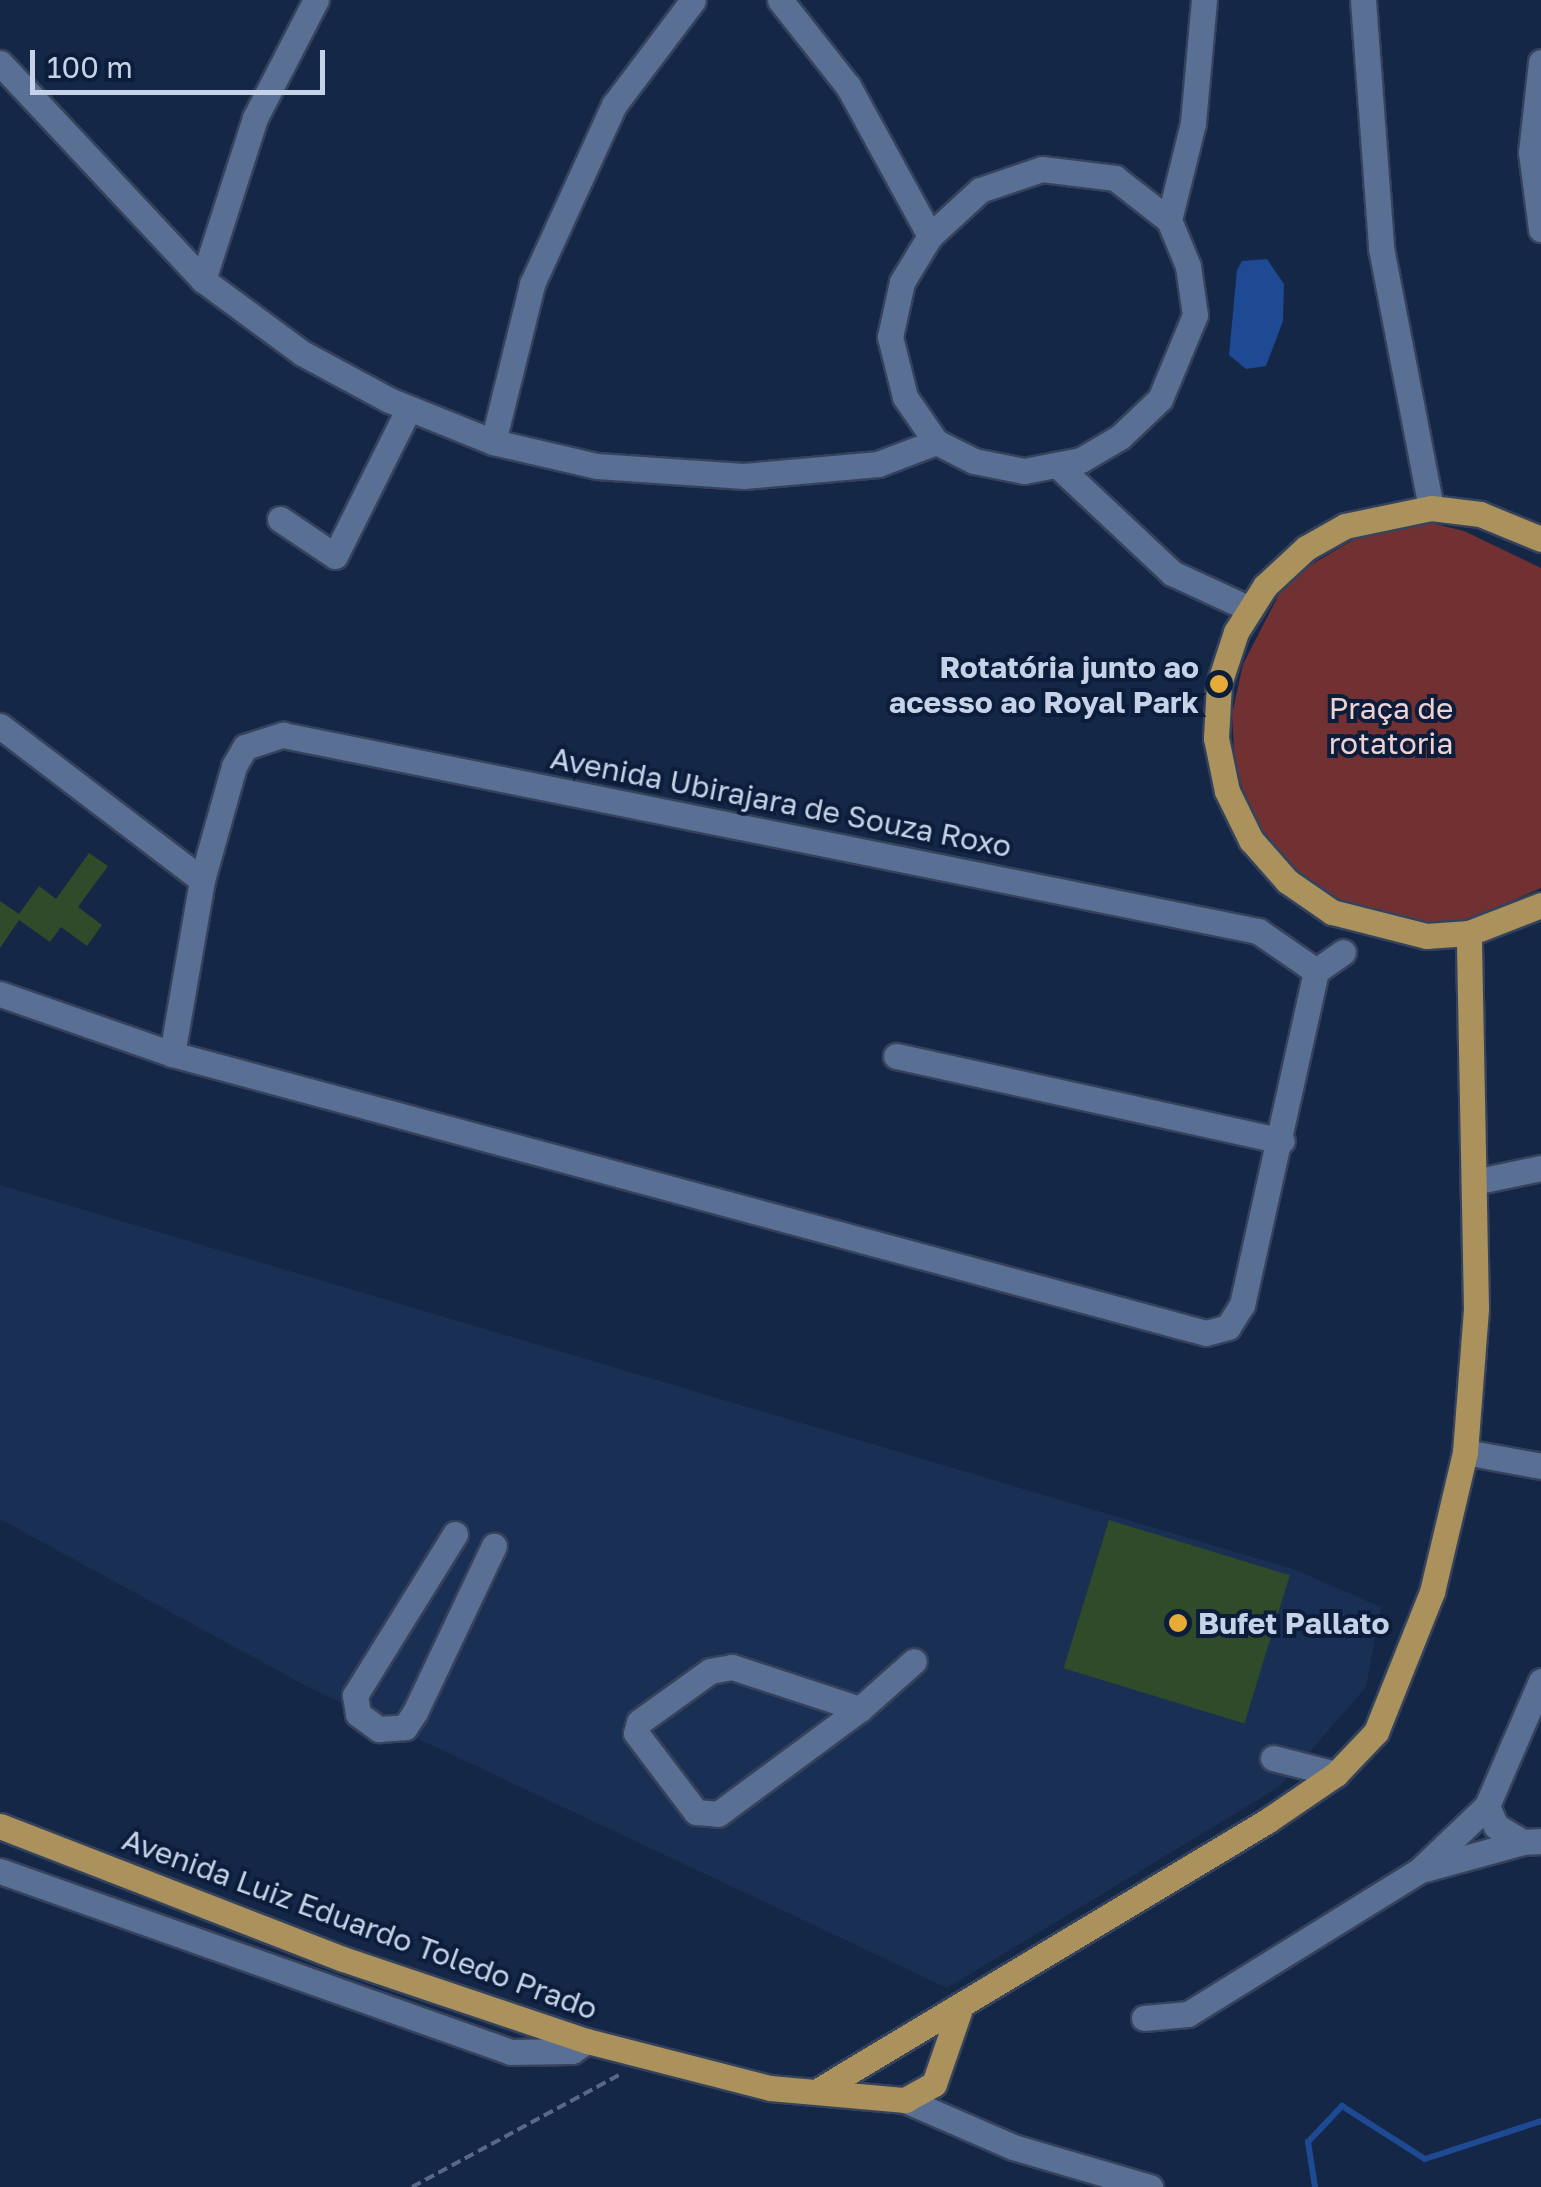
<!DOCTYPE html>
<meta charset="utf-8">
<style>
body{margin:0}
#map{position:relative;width:1541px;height:2187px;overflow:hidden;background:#152746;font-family:"Golos Text",sans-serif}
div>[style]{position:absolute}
.built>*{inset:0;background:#1a2f54}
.green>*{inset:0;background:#713133}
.water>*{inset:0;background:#1e4a93}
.stream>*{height:6px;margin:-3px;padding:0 3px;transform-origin:3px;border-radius:3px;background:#1e4a93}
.building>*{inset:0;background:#304b2a;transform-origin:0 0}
.path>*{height:4px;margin-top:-2px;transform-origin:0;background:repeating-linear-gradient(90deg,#596884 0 10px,transparent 0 15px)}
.roads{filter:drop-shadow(2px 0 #35425c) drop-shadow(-2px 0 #35425c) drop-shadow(0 2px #35425c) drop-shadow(0 -2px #35425c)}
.minor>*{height:25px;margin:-12.5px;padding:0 12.5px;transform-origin:12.5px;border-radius:12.5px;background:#596f93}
.major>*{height:25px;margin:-12.5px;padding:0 12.5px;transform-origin:12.5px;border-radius:12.5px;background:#ab915b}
.dots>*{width:28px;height:28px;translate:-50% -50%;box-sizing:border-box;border:5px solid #0b1d3b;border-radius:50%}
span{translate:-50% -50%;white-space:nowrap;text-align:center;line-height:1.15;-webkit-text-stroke:8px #0b1d3b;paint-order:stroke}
.poi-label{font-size:30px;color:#c6d2e7;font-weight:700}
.right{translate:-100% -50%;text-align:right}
.left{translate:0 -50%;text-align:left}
.park-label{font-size:30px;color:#eed1d0}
.street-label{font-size:30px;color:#c6d2e7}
.scale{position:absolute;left:30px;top:50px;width:295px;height:45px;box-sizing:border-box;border:5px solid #c6d2e7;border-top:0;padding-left:12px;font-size:30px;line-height:35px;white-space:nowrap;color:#c6d2e7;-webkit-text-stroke:8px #0b1d3b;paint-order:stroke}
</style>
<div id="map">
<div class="built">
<i style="clip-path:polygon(0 1185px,1293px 1569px,1381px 1607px,1366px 1687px,1279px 1787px,947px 1988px,306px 1686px,0 1519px)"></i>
</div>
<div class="green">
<i style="clip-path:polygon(1419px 520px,1464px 531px,1541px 568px,1541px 888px,1465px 922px,1414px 925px,1363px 914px,1317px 891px,1279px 857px,1251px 814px,1235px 765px,1232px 714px,1243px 664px,1287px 579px,1375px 527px)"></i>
</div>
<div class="water">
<i style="clip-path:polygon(1267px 259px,1284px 284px,1283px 321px,1266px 366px,1246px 369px,1229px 355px,1237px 270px,1242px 261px)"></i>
</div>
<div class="stream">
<i style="left:1315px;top:2187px;width:46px;rotate:-98.8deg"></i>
<i style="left:1308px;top:2142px;width:50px;rotate:-46.6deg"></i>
<i style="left:1342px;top:2106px;width:98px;rotate:32.6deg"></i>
<i style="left:1425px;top:2159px;width:122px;rotate:-18.1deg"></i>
</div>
<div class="building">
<i style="clip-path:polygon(89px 853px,108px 866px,78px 907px,102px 925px,87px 946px,61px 927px,50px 942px,19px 920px,0 948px,0 901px,19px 914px,39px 886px,56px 899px)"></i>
<i style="left:1109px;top:1520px;width:189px;height:155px;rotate:17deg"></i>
</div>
<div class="path">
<i style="left:412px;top:2187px;width:238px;rotate:-28.4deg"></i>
</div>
<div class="roads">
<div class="minor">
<i style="left:780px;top:0;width:110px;rotate:51.7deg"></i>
<i style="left:848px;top:86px;width:171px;rotate:61.3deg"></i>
<i style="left:1363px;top:0;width:249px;rotate:85.8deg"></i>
<i style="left:1381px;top:248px;width:265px;rotate:79.1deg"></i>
<i style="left:1541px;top:62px;width:91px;rotate:96.3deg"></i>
<i style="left:1531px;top:152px;width:78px;rotate:82.6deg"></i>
<i style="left:0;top:63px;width:297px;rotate:46.9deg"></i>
<i style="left:203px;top:280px;width:123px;rotate:36.4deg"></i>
<i style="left:302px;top:353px;width:99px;rotate:28.4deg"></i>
<i style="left:389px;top:400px;width:112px;rotate:22deg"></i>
<i style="left:493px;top:442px;width:107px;rotate:13deg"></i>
<i style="left:597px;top:466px;width:147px;rotate:3.9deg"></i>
<i style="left:744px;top:476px;width:135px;rotate:-5.1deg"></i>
<i style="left:878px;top:464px;width:62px;rotate:-20.8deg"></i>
<i style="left:1042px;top:169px;width:74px;rotate:7deg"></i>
<i style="left:1115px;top:178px;width:68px;rotate:37.9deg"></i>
<i style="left:1169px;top:220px;width:50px;rotate:67.6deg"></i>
<i style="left:1188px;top:266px;width:49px;rotate:81.9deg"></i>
<i style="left:1195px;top:315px;width:91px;rotate:112.6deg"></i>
<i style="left:1160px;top:399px;width:55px;rotate:136.5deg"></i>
<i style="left:1120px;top:437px;width:45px;rotate:149.5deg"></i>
<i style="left:1081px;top:460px;width:58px;rotate:169.1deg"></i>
<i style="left:1024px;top:471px;width:51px;rotate:-168.7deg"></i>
<i style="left:974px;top:461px;width:42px;rotate:-153.4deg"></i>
<i style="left:936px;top:442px;width:55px;rotate:-124.6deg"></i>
<i style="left:905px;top:397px;width:62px;rotate:-104deg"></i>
<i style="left:890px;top:337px;width:56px;rotate:-77.7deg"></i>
<i style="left:902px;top:282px;width:54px;rotate:-58.7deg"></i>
<i style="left:930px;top:236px;width:68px;rotate:-42.6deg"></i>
<i style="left:980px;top:190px;width:65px;rotate:-18.7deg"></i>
<i style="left:1169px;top:220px;width:100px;rotate:-76.1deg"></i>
<i style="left:1193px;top:123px;width:123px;rotate:-84.9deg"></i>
<i style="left:203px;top:280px;width:170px;rotate:-72.2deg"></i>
<i style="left:255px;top:118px;width:133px;rotate:-62.7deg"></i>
<i style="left:493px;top:442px;width:163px;rotate:-76.1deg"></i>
<i style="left:532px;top:284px;width:197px;rotate:-65.4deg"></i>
<i style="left:614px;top:105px;width:131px;rotate:-53deg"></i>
<i style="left:1057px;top:465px;width:158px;rotate:43.2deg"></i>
<i style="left:1172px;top:573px;width:86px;rotate:24.8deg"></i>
<i style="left:280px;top:519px;width:66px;rotate:33.9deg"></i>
<i style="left:335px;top:556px;width:165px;rotate:-63.4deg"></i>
<i style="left:0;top:726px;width:254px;rotate:37.3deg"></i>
<i style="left:0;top:994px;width:182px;rotate:19.2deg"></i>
<i style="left:172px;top:1054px;width:1071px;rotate:15.1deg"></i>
<i style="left:1206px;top:1333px;width:23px;rotate:-15deg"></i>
<i style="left:1228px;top:1327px;width:26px;rotate:-58deg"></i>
<i style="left:1242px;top:1305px;width:342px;rotate:-77.5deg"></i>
<i style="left:1316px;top:971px;width:33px;rotate:-35deg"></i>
<i style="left:172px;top:1054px;width:177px;rotate:-80.2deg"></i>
<i style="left:202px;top:880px;width:118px;rotate:-74.3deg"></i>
<i style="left:234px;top:766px;width:22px;rotate:-60deg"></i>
<i style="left:245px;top:747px;width:40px;rotate:-18deg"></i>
<i style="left:283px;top:735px;width:995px;rotate:11.37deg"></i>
<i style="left:1258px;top:931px;width:70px;rotate:34.6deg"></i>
<i style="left:896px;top:1056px;width:395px;rotate:12.4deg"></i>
<i style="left:1474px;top:1182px;width:68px;rotate:-11.8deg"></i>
<i style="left:1465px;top:1452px;width:77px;rotate:10.4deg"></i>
<i style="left:455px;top:1534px;width:190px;rotate:121.8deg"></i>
<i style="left:355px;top:1695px;width:19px;rotate:81deg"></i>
<i style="left:358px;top:1714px;width:26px;rotate:36deg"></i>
<i style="left:379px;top:1729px;width:26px;rotate:-4deg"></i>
<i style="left:405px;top:1727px;width:18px;rotate:-56deg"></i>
<i style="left:415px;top:1712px;width:184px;rotate:-64.6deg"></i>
<i style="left:1541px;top:1681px;width:136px;rotate:113.4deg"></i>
<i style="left:1487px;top:1806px;width:22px;rotate:66deg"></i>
<i style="left:1496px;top:1826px;width:31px;rotate:31deg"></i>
<i style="left:1523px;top:1842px;width:18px;rotate:-3deg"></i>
<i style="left:860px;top:1709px;width:135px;rotate:-161.8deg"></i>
<i style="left:732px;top:1667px;width:22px;rotate:170deg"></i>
<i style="left:710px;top:1671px;width:87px;rotate:144.3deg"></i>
<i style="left:639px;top:1722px;width:11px;rotate:105deg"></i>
<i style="left:636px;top:1733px;width:99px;rotate:52.8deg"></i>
<i style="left:696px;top:1812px;width:22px;rotate:5deg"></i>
<i style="left:718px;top:1814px;width:177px;rotate:-36.5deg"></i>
<i style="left:860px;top:1709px;width:72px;rotate:-41.6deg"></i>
<i style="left:1273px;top:1758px;width:65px;rotate:14.3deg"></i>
<i style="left:1425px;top:1869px;width:102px;rotate:-15.4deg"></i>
<i style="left:0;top:1871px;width:542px;rotate:19.5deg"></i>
<i style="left:511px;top:2052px;width:61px;rotate:-0.9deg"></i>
<i style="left:572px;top:2051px;width:18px;rotate:-34deg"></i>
<i style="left:1144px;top:2018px;width:44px;rotate:-5.2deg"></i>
<i style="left:1188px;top:2014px;width:273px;rotate:-31.8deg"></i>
<i style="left:1420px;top:1870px;width:93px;rotate:-43.7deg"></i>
<i style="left:905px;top:2100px;width:118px;rotate:23.5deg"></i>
<i style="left:1013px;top:2147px;width:143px;rotate:16.3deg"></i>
</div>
<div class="major">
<i style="left:1541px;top:539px;width:66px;rotate:-157.7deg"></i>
<i style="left:1480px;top:514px;width:49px;rotate:-173deg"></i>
<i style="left:1431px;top:508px;width:88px;rotate:168.2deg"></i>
<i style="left:1345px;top:526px;width:45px;rotate:150.6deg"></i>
<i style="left:1306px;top:548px;width:56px;rotate:137.2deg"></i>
<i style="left:1265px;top:586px;width:54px;rotate:122.2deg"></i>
<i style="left:1236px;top:632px;width:55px;rotate:108.1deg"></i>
<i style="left:1219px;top:684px;width:54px;rotate:93.2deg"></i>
<i style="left:1216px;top:738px;width:54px;rotate:78.3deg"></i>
<i style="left:1227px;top:791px;width:55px;rotate:63.9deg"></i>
<i style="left:1251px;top:840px;width:55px;rotate:48.7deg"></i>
<i style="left:1287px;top:881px;width:55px;rotate:34.6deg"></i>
<i style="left:1332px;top:912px;width:97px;rotate:14.3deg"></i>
<i style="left:1426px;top:936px;width:43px;rotate:-4deg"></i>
<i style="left:1469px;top:933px;width:77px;rotate:-21.3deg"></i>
<i style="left:0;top:1826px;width:368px;rotate:21.2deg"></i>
<i style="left:343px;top:1959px;width:257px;rotate:18.6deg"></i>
<i style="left:587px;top:2041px;width:189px;rotate:14.4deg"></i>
<i style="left:770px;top:2088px;width:136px;rotate:5.1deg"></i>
<i style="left:905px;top:2100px;width:33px;rotate:-29deg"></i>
<i style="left:934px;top:2084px;width:76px;rotate:-70.9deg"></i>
<i style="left:819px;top:2090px;width:523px;rotate:-30.98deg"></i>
<i style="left:1267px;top:1821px;width:83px;rotate:-34.3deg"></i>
<i style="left:1336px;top:1774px;width:58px;rotate:-46.4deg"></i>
<i style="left:1376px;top:1732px;width:151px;rotate:-68.2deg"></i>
<i style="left:1432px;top:1592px;width:144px;rotate:-76.7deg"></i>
<i style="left:1465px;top:1452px;width:144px;rotate:-85.6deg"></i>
<i style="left:1476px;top:1308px;width:375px;rotate:-91.1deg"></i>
</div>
</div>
<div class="dots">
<i style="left:1219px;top:684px;background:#e7ac37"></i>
<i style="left:1178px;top:1623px;background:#e7ac37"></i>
</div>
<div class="poi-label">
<span class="right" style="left:1199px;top:684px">Rotatória junto ao<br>acesso ao Royal Park</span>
<span class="left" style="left:1198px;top:1623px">Bufet Pallato</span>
</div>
<div class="park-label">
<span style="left:1391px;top:725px">Praça de<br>rotatoria</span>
</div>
<div class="street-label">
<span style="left:781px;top:802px;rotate:11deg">Avenida Ubirajara de Souza Roxo</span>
<span style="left:360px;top:1924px;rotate:20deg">Avenida Luiz Eduardo Toledo Prado</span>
</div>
<div class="scale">100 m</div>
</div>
